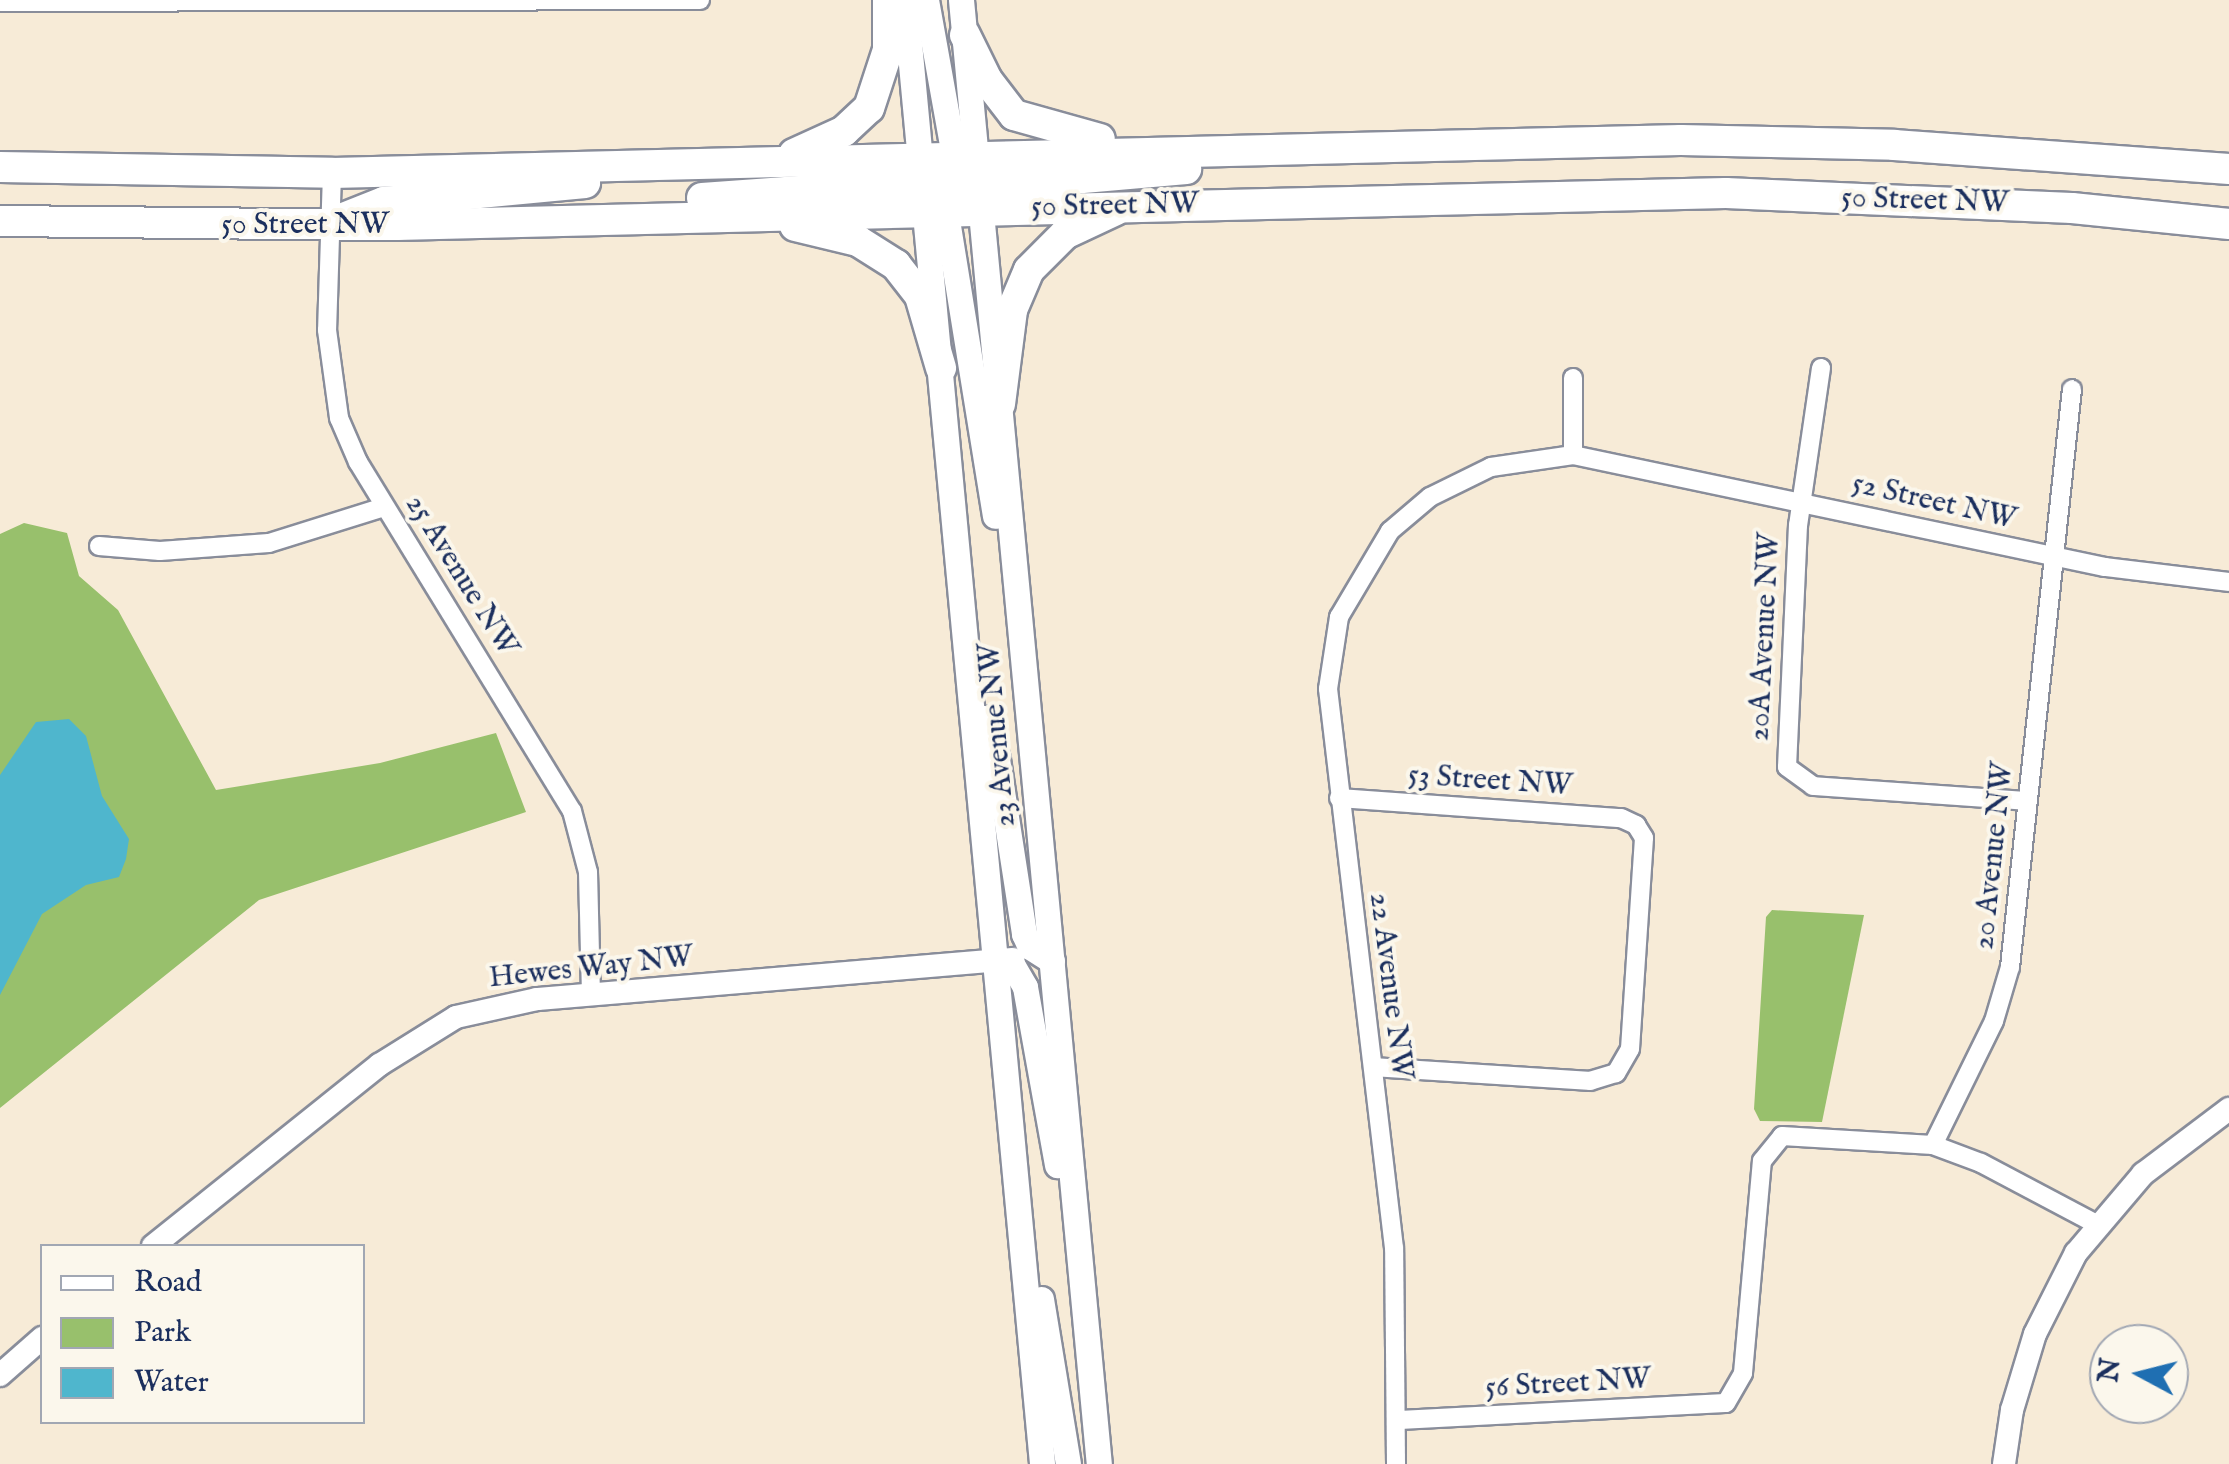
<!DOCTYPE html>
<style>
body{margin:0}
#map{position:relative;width:2229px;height:1464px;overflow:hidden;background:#f7ebd7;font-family:"IM FELL English",serif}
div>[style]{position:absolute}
.green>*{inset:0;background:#98c06c}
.water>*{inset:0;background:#4fb6cd}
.roads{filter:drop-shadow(2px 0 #898d9a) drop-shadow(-2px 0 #898d9a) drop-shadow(0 2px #898d9a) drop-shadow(0 -2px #898d9a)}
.minor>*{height:18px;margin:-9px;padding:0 9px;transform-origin:9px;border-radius:9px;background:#fff}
.tertiary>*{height:22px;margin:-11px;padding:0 11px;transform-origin:11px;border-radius:11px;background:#fff}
.secondary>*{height:25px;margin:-12.5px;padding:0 12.5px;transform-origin:12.5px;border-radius:12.5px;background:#fff}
.primary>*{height:30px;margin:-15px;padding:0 15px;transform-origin:15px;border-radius:15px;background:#fff}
span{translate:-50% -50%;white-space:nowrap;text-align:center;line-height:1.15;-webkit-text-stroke:8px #fbf7ec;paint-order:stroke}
.street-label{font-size:30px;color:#1b2f5e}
.legend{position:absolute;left:40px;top:1244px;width:325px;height:180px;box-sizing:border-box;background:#fbf7ec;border:2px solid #a1a7b3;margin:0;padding:12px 18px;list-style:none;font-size:30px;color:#1b2f5e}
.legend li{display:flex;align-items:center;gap:20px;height:50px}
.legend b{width:50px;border:2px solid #a1a7b3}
.north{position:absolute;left:2089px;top:1324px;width:100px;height:100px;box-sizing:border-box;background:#fbf7ec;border:2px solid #a1a7b3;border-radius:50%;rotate:277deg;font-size:28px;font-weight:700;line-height:40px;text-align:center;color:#1b2f5e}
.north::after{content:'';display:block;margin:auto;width:35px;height:45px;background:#1f6fb2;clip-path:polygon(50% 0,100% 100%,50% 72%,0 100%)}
</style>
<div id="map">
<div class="green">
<i style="clip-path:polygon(24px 523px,67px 533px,79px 576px,118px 610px,216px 790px,380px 763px,496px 733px,526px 812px,259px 900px,0 1108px,0 534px)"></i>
<i style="clip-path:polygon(1772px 910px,1864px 915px,1822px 1122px,1760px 1121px,1754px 1109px,1766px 917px)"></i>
</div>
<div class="water">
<i style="clip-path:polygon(69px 719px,86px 736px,102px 796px,129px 839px,126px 859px,119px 877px,86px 885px,42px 914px,0 995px,0 775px,36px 722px)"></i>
</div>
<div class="roads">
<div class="minor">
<i style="left:0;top:2px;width:700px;rotate:-0.16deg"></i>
<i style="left:332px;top:173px;width:157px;rotate:91.8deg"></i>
<i style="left:327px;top:330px;width:89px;rotate:82.2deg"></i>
<i style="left:339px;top:418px;width:48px;rotate:66.6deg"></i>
<i style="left:358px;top:462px;width:409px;rotate:58.5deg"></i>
<i style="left:572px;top:811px;width:63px;rotate:75.3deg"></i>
<i style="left:588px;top:872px;width:124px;rotate:88.6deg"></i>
<i style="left:1821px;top:368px;width:159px;rotate:98.3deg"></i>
<i style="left:1798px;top:525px;width:242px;rotate:92.6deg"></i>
<i style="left:1787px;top:767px;width:32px;rotate:36deg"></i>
<i style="left:1813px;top:786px;width:215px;rotate:4deg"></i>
<i style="left:1573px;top:378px;width:77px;rotate:90deg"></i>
<i style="left:99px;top:546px;width:61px;rotate:4.7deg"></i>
<i style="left:160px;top:551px;width:109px;rotate:-4.2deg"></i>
<i style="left:269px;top:543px;width:121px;rotate:-17.4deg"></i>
<i style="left:1339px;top:798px;width:283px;rotate:4.1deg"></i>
<i style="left:1621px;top:818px;width:17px;rotate:25deg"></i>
<i style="left:1636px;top:825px;width:15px;rotate:58deg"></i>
<i style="left:1644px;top:838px;width:211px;rotate:93.8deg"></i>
<i style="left:1630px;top:1049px;width:28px;rotate:120deg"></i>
<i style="left:1616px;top:1073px;width:27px;rotate:163deg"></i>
<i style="left:1590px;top:1081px;width:217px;rotate:-176.3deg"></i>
<i style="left:1933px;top:1145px;width:138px;rotate:-63.8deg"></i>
<i style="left:1994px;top:1021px;width:56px;rotate:-73.5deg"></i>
<i style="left:2010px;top:967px;width:581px;rotate:-83.88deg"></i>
<i style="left:1399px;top:1420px;width:327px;rotate:-3deg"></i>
<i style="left:1726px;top:1403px;width:34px;rotate:-60deg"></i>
<i style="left:1743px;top:1373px;width:213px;rotate:-84.9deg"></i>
<i style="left:1762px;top:1161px;width:32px;rotate:-51deg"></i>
<i style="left:1782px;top:1136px;width:151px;rotate:3.4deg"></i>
<i style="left:1933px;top:1145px;width:51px;rotate:20.6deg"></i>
<i style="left:1981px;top:1163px;width:130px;rotate:27.9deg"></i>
<i style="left:1396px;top:1464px;width:216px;rotate:-90.5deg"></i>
<i style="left:1394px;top:1248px;width:563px;rotate:-96.73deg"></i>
<i style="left:1328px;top:689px;width:73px;rotate:-81.3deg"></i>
<i style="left:1339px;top:617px;width:100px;rotate:-59.3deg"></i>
<i style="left:1390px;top:531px;width:52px;rotate:-40.4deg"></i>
<i style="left:1430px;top:497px;width:68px;rotate:-26.2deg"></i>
<i style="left:1491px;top:467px;width:83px;rotate:-8.3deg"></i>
<i style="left:1573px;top:455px;width:544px;rotate:11.89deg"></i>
<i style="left:2105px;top:567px;width:125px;rotate:6.9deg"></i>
</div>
<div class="tertiary">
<i style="left:153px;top:1246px;width:290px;rotate:-38.7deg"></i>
<i style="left:379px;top:1065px;width:91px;rotate:-31.9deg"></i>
<i style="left:456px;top:1017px;width:83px;rotate:-12.5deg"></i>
<i style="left:537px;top:999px;width:478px;rotate:-4.8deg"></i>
<i style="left:0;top:1375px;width:56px;rotate:-41.4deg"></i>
<i style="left:2004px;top:1464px;width:55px;rotate:-81.6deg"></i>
<i style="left:2012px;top:1410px;width:79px;rotate:-73.2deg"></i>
<i style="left:2035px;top:1334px;width:91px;rotate:-63.2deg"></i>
<i style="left:2076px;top:1253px;width:104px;rotate:-49.7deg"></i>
<i style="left:2143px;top:1174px;width:108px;rotate:-37.1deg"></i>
</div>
<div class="secondary">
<i style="left:905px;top:0;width:1470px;rotate:84.65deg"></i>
<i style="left:926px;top:0;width:175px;rotate:79.8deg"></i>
<i style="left:961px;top:0;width:1470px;rotate:84.62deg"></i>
<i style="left:943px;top:195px;width:325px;rotate:80.8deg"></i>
<i style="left:984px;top:718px;width:43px;rotate:72.4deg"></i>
<i style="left:997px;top:759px;width:177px;rotate:81.2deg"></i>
<i style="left:1024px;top:934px;width:14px;rotate:65deg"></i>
<i style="left:1030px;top:947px;width:26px;rotate:32deg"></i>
<i style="left:996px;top:957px;width:19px;rotate:28deg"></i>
<i style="left:1013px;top:966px;width:24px;rotate:60deg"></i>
<i style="left:1025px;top:987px;width:181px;rotate:79.8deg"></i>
<i style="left:1041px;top:1299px;width:167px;rotate:80.7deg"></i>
</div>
<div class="primary">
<i style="left:965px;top:35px;width:50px;rotate:63.9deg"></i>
<i style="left:987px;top:80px;width:44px;rotate:52.4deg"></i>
<i style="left:1014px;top:115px;width:89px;rotate:15.6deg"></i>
<i style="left:794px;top:154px;width:55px;rotate:-24.7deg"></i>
<i style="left:844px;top:131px;width:34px;rotate:-43deg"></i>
<i style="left:869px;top:108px;width:61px;rotate:-71.9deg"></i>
<i style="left:888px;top:50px;width:50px;rotate:-90deg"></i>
<i style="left:0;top:167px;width:332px;rotate:1deg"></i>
<i style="left:332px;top:173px;width:1349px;rotate:-1.4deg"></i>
<i style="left:1681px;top:140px;width:213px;rotate:1.3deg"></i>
<i style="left:1894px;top:145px;width:336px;rotate:4.1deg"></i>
<i style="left:702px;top:198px;width:223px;rotate:-4.1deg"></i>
<i style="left:924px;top:182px;width:55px;rotate:-24.7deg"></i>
<i style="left:936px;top:202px;width:46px;rotate:-18.8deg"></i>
<i style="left:980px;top:187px;width:207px;rotate:-5deg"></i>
<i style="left:341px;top:219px;width:46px;rotate:-21.6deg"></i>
<i style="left:384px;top:202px;width:202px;rotate:-5.4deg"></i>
<i style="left:0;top:221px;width:397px;rotate:0.6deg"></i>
<i style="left:397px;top:225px;width:1329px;rotate:-1.38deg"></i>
<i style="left:1726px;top:193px;width:346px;rotate:2.5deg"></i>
<i style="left:2072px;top:208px;width:158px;rotate:5.8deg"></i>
<i style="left:795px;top:226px;width:65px;rotate:13.4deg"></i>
<i style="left:858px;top:241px;width:45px;rotate:32.3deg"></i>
<i style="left:896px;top:265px;width:39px;rotate:52deg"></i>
<i style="left:920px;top:296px;width:75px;rotate:73.7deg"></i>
<i style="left:1000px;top:404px;width:95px;rotate:-82.7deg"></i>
<i style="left:1012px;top:310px;width:43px;rotate:-67deg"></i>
<i style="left:1029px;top:270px;width:51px;rotate:-45deg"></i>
<i style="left:1065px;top:234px;width:56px;rotate:-25.2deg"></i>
</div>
</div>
<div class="street-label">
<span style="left:1925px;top:201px;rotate:2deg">50 Street NW</span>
<span style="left:1115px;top:206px;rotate:-1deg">50 Street NW</span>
<span style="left:305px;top:225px">50 Street NW</span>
<span style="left:1934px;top:502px;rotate:13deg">52 Street NW</span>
<span style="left:461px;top:576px;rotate:58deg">25 Avenue NW</span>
<span style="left:1765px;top:637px;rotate:-87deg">20A Avenue NW</span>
<span style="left:998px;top:735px;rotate:-95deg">23 Avenue NW</span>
<span style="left:1490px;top:781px;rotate:4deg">53 Street NW</span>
<span style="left:1994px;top:856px;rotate:-84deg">20 Avenue NW</span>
<span style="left:591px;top:968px;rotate:-6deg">Hewes Way NW</span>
<span style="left:1390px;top:986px;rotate:83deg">22 Avenue NW</span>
<span style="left:1568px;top:1384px;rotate:-3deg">56 Street NW</span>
</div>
<ul class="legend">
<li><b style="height:12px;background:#fff"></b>Road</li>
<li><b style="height:28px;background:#98c06c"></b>Park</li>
<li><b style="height:28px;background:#4fb6cd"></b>Water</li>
</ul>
<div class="north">N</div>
</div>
